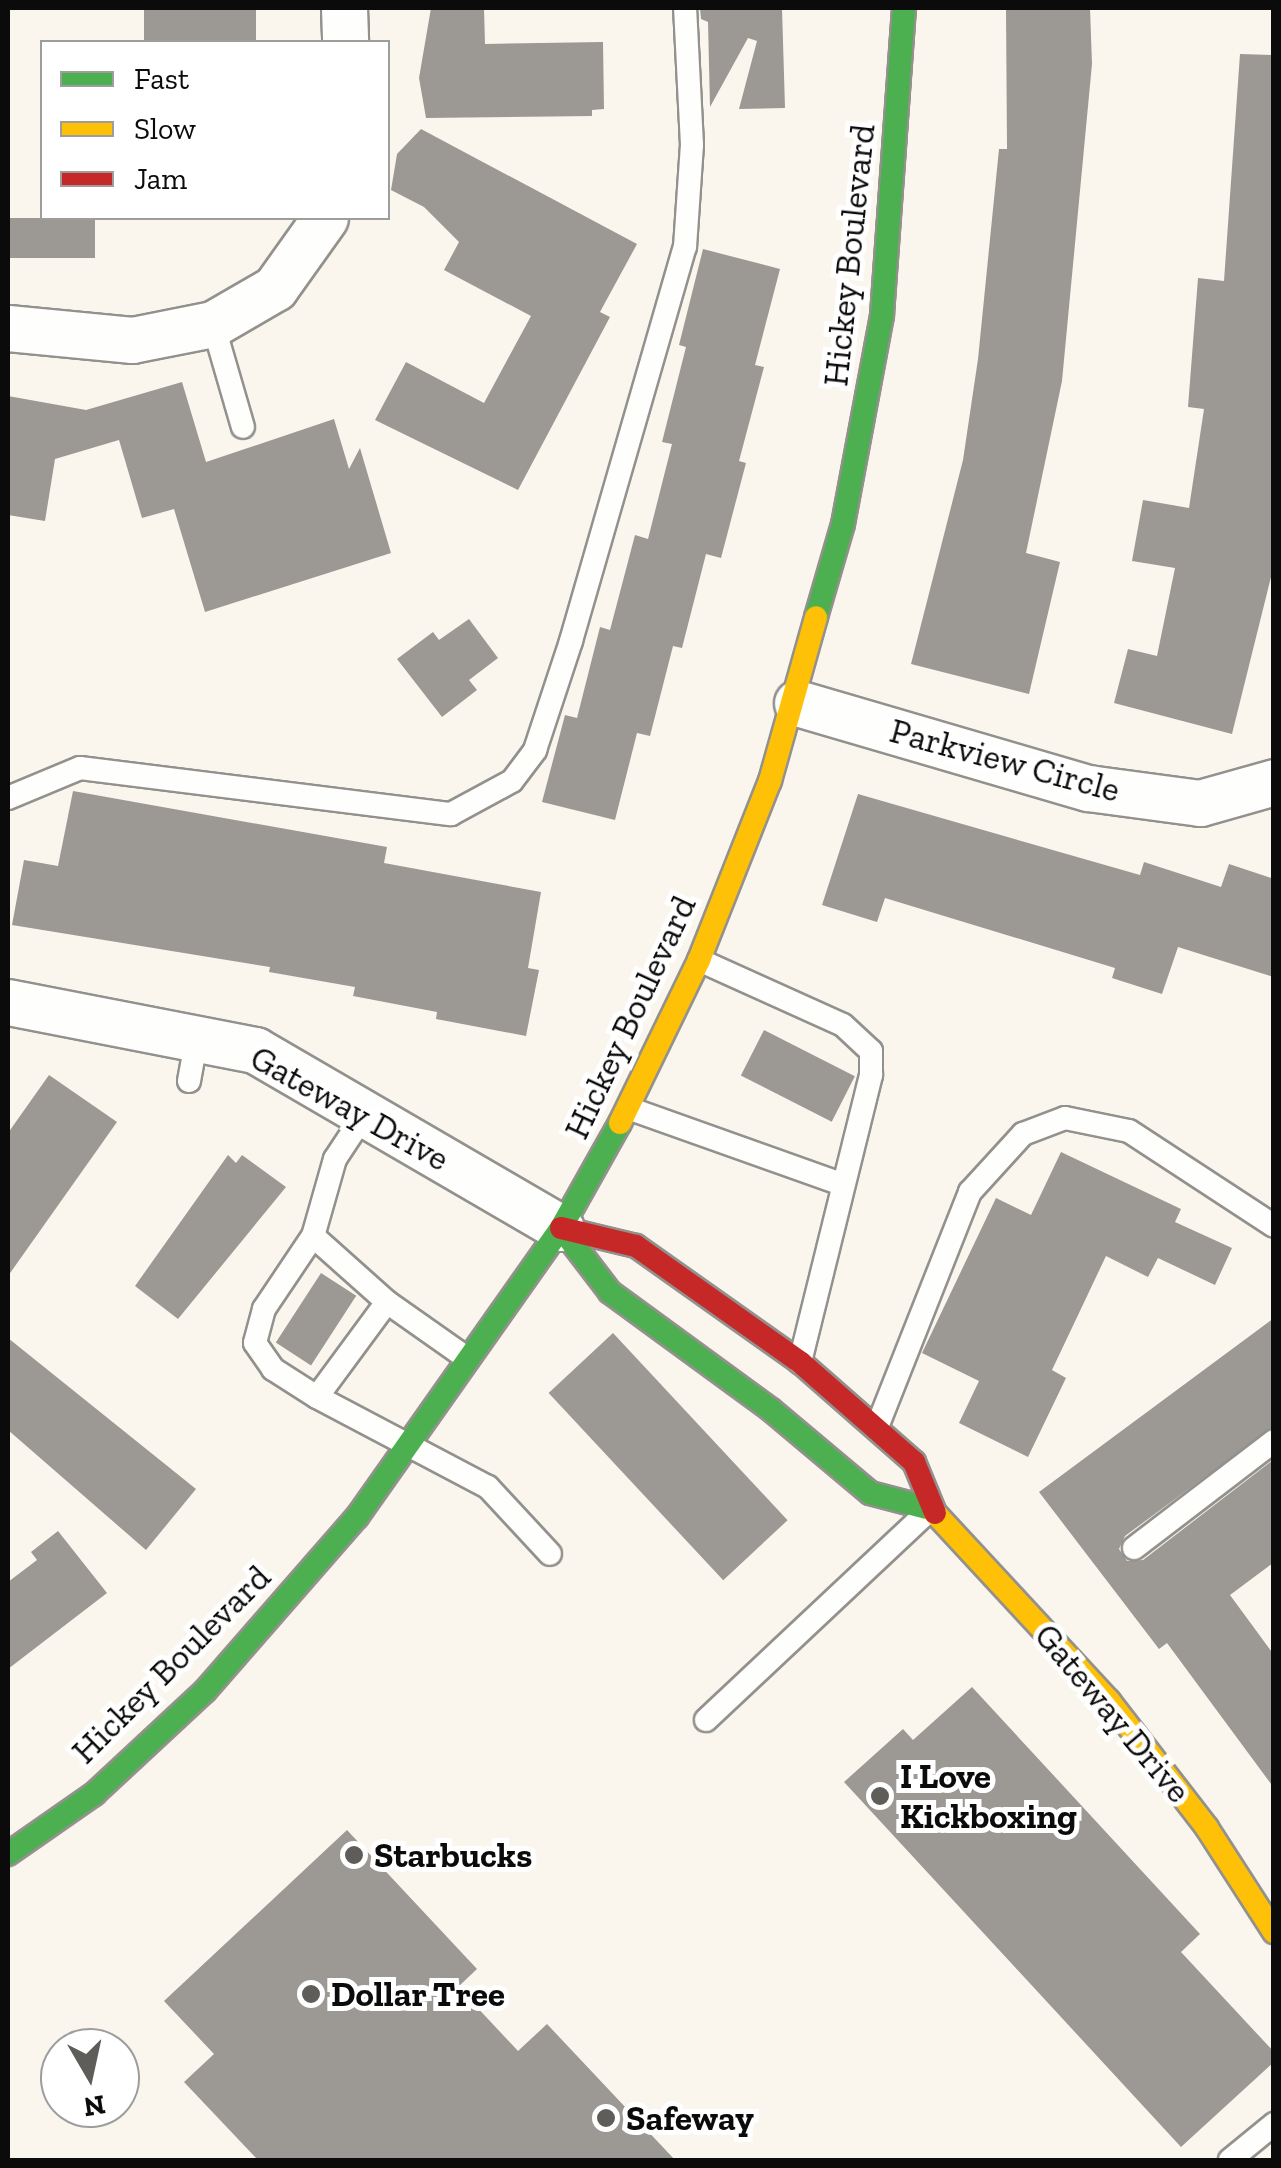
<!DOCTYPE html>
<style>
body{margin:0}
#map{position:relative;width:1281px;height:2168px;overflow:hidden;background:#faf6ed;font-family:"Zilla Slab",serif}
div>[style]{position:absolute}
.building>*{inset:0;background:#9c9894;transform-origin:0 0}
.roads{filter:drop-shadow(2px 0 #93918d) drop-shadow(-2px 0 #93918d) drop-shadow(0 2px #93918d) drop-shadow(0 -2px #93918d)}
.lane>*{height:22px;margin:-11px;padding:0 11px;transform-origin:11px;border-radius:11px;background:#fefefc}
.street>*{height:45px;margin:-22.5px;padding:0 22.5px;transform-origin:22.5px;border-radius:22.5px;background:#fefefc}
.fast>*{height:22px;margin:-11px;padding:0 11px;transform-origin:11px;border-radius:11px;background:#4caf50}
.slow>*{height:22px;margin:-11px;padding:0 11px;transform-origin:11px;border-radius:11px;background:#ffc107}
.jam>*{height:22px;margin:-11px;padding:0 11px;transform-origin:11px;border-radius:11px;background:#c62828}
.dots>*{width:28px;height:28px;translate:-50% -50%;box-sizing:border-box;border:5px solid #fff;border-radius:50%}
span{translate:-50% -50%;white-space:nowrap;text-align:center;line-height:1.15;-webkit-text-stroke:10px #fff;paint-order:stroke}
.street-label{font-size:35px;color:#0b0b0b}
.poi-label{font-size:35px;color:#0b0b0b;font-weight:700}
.left{translate:0 -50%;text-align:left}
.frame{position:absolute;inset:0;border:10px solid #0b0b0b;pointer-events:none}
.legend{position:absolute;left:40px;top:40px;width:350px;height:180px;box-sizing:border-box;background:#fff;border:2px solid #9d9d9d;margin:0;padding:12px 18px;list-style:none;font-size:30px;color:#0b0b0b}
.legend li{display:flex;align-items:center;gap:20px;height:50px}
.legend b{width:50px;border:2px solid #9d9d9d}
.north{position:absolute;left:40px;top:2028px;width:100px;height:100px;box-sizing:border-box;background:#fff;border:2px solid #9d9d9d;border-radius:50%;rotate:171deg;font-size:28px;font-weight:700;line-height:40px;text-align:center;color:#0b0b0b}
.north::after{content:'';display:block;margin:auto;width:35px;height:45px;background:#5f5d5a;clip-path:polygon(50% 0,100% 100%,50% 72%,0 100%)}
</style>
<div id="map">
<div class="building">
<i style="left:144px;top:8px;width:112px;height:34px"></i>
<i style="clip-path:polygon(431px 8px,484px 8px,485px 44px,603px 42px,604px 109px,592px 110px,592px 116px,426px 118px,419px 78px)"></i>
<i style="clip-path:polygon(700px 8px,782px 8px,785px 108px,739px 109px,757px 41px,748px 38px,710px 107px,708px 22px,701px 19px)"></i>
<i style="clip-path:polygon(1006px 8px,1090px 8px,1092px 64px,1062px 381px,1026px 553px,1060px 562px,1029px 694px,911px 664px,963px 460px,978px 359px,999px 149px,1007px 149px)"></i>
<i style="clip-path:polygon(1240px 54px,1274px 55px,1274px 565px,1232px 734px,1114px 703px,1128px 649px,1157px 656px,1175px 568px,1132px 561px,1143px 500px,1189px 508px,1204px 409px,1188px 407px,1198px 278px,1224px 281px)"></i>
<i style="clip-path:polygon(421px 129px,637px 244px,600px 312px,610px 317px,518px 490px,375px 420px,406px 362px,484px 403px,531px 316px,444px 270px,459px 242px,424px 207px,391px 190px,397px 154px)"></i>
<i style="left:8px;top:218px;width:87px;height:40px"></i>
<i style="clip-path:polygon(703px 249px,780px 269px,755px 365px,764px 367px,739px 461px,746px 463px,721px 558px,706px 554px,682px 648px,673px 646px,650px 736px,637px 733px,615px 820px,542px 802px,565px 715px,577px 718px,600px 627px,610px 630px,635px 535px,648px 539px,672px 444px,662px 442px,686px 347px,679px 345px)"></i>
<i style="clip-path:polygon(182px 382px,206px 462px,334px 419px,349px 469px,360px 448px,391px 553px,205px 612px,174px 509px,142px 518px,119px 440px,55px 459px,45px 521px,8px 515px,8px 396px,86px 410px)"></i>
<i style="clip-path:polygon(469px 619px,498px 658px,469px 680px,477px 690px,442px 717px,397px 659px,433px 632px,439px 640px)"></i>
<i style="clip-path:polygon(73px 791px,387px 847px,384px 863px,541px 892px,528px 968px,539px 970px,526px 1036px,436px 1019px,437px 1012px,353px 996px,355px 987px,269px 972px,270px 967px,12px 925px,24px 860px,58px 866px)"></i>
<i style="clip-path:polygon(858px 794px,1140px 875px,1144px 862px,1221px 887px,1229px 864px,1274px 879px,1274px 977px,1178px 947px,1162px 994px,1112px 978px,1115px 968px,885px 898px,877px 922px,822px 905px)"></i>
<i style="left:764px;top:1030px;width:102px;height:51px;rotate:27deg"></i>
<i style="clip-path:polygon(49px 1075px,117px 1122px,8px 1276px,8px 1133px)"></i>
<i style="clip-path:polygon(1061px 1152px,1181px 1209px,1175px 1222px,1232px 1248px,1215px 1285px,1158px 1258px,1148px 1277px,1106px 1256px,1052px 1370px,1066px 1378px,1028px 1457px,959px 1423px,979px 1381px,922px 1353px,996px 1198px,1031px 1215px)"></i>
<i style="clip-path:polygon(228px 1155px,236px 1163px,242px 1155px,286px 1187px,178px 1319px,135px 1286px)"></i>
<i style="left:321px;top:1273px;width:42px;height:83px;rotate:33deg"></i>
<i style="clip-path:polygon(1274px 1318px,1274px 1426px,1125px 1536px,1119px 1549px,1127px 1561px,1143px 1560px,1273px 1460px,1273px 1563px,1230px 1595px,1274px 1655px,1274px 1788px,1167px 1643px,1159px 1649px,1039px 1492px)"></i>
<i style="left:613px;top:1333px;width:256px;height:88px;rotate:47deg"></i>
<i style="clip-path:polygon(8px 1338px,196px 1489px,146px 1550px,8px 1430px)"></i>
<i style="clip-path:polygon(58px 1531px,107px 1593px,8px 1669px,8px 1582px,37px 1560px,31px 1552px)"></i>
<i style="clip-path:polygon(972px 1687px,1200px 1934px,1181px 1952px,1274px 2052px,1274px 2062px,1181px 2147px,844px 1782px,903px 1729px,913px 1740px)"></i>
<i style="clip-path:polygon(347px 1830px,477px 1969px,458px 1987px,518px 2051px,547px 2024px,675px 2160px,258px 2160px,184px 2082px,214px 2054px,164px 2001px)"></i>
</div>
<div class="roads">
<div class="lane">
<i style="left:213px;top:324px;width:107px;rotate:73.8deg"></i>
<i style="left:8px;top:798px;width:78px;rotate:-22.6deg"></i>
<i style="left:80px;top:768px;width:374px;rotate:7.1deg"></i>
<i style="left:451px;top:814px;width:69px;rotate:-28.4deg"></i>
<i style="left:512px;top:781px;width:39px;rotate:-53deg"></i>
<i style="left:535px;top:750px;width:115px;rotate:-71.7deg"></i>
<i style="left:571px;top:641px;width:410px;rotate:-73.9deg"></i>
<i style="left:685px;top:247px;width:102px;rotate:-86.1deg"></i>
<i style="left:692px;top:145px;width:137px;rotate:-92.9deg"></i>
<i style="left:699px;top:960px;width:158px;rotate:24.3deg"></i>
<i style="left:843px;top:1025px;width:38px;rotate:43deg"></i>
<i style="left:871px;top:1051px;width:24px;rotate:90deg"></i>
<i style="left:871px;top:1075px;width:296px;rotate:103.9deg"></i>
<i style="left:189px;top:1081px;width:45px;rotate:-79.7deg"></i>
<i style="left:628px;top:1108px;width:226px;rotate:19.6deg"></i>
<i style="left:366px;top:1112px;width:56px;rotate:123.4deg"></i>
<i style="left:335px;top:1159px;width:80px;rotate:105.9deg"></i>
<i style="left:313px;top:1236px;width:99px;rotate:41.7deg"></i>
<i style="left:313px;top:1236px;width:88px;rotate:123.9deg"></i>
<i style="left:264px;top:1309px;width:35px;rotate:105deg"></i>
<i style="left:255px;top:1343px;width:32px;rotate:55deg"></i>
<i style="left:273px;top:1369px;width:52px;rotate:32.5deg"></i>
<i style="left:468px;top:1359px;width:99px;rotate:-144.9deg"></i>
<i style="left:387px;top:1302px;width:118px;rotate:126.4deg"></i>
<i style="left:317px;top:1397px;width:193px;rotate:27.8deg"></i>
<i style="left:488px;top:1487px;width:91px;rotate:47.2deg"></i>
<i style="left:877px;top:1427px;width:253px;rotate:-68.4deg"></i>
<i style="left:970px;top:1192px;width:79px;rotate:-47.6deg"></i>
<i style="left:1023px;top:1134px;width:45px;rotate:-20.9deg"></i>
<i style="left:1065px;top:1118px;width:65px;rotate:11.5deg"></i>
<i style="left:1129px;top:1131px;width:173px;rotate:33.2deg"></i>
<i style="left:1134px;top:1548px;width:176px;rotate:-37.4deg"></i>
<i style="left:706px;top:1720px;width:307px;rotate:-43.2deg"></i>
<i style="left:1230px;top:2160px;width:57px;rotate:-39.3deg"></i>
</div>
<div class="street">
<i style="left:344px;top:8px;width:34px;rotate:88deg"></i>
<i style="left:8px;top:328px;width:125px;rotate:5.5deg"></i>
<i style="left:132px;top:340px;width:83px;rotate:-11.2deg"></i>
<i style="left:213px;top:324px;width:72px;rotate:-30.1deg"></i>
<i style="left:275px;top:288px;width:86px;rotate:-54.5deg"></i>
<i style="left:797px;top:703px;width:303px;rotate:16.3deg"></i>
<i style="left:1088px;top:788px;width:113px;rotate:7.6deg"></i>
<i style="left:1200px;top:803px;width:77px;rotate:-15.8deg"></i>
<i style="left:8px;top:1002px;width:252px;rotate:11deg"></i>
<i style="left:255px;top:1050px;width:354px;rotate:30.2deg"></i>
</div>
<div class="fast">
<i style="left:816px;top:617px;width:97px;rotate:-73.8deg"></i>
<i style="left:843px;top:524px;width:213px;rotate:-79.4deg"></i>
<i style="left:882px;top:315px;width:308px;rotate:-85.9deg"></i>
<i style="left:561px;top:1228px;width:81px;rotate:52.6deg"></i>
<i style="left:610px;top:1292px;width:198px;rotate:36.2deg"></i>
<i style="left:770px;top:1409px;width:131px;rotate:40deg"></i>
<i style="left:870px;top:1493px;width:63px;rotate:14.7deg"></i>
<i style="left:8px;top:1854px;width:105px;rotate:-34.9deg"></i>
<i style="left:94px;top:1794px;width:151px;rotate:-42.9deg"></i>
<i style="left:205px;top:1691px;width:231px;rotate:-48.9deg"></i>
<i style="left:357px;top:1517px;width:354px;rotate:-54.8deg"></i>
<i style="left:561px;top:1228px;width:120px;rotate:-60.7deg"></i>
</div>
<div class="slow">
<i style="left:620px;top:1123px;width:181px;rotate:-64.1deg"></i>
<i style="left:699px;top:960px;width:193px;rotate:-68.4deg"></i>
<i style="left:770px;top:781px;width:170px;rotate:-74.3deg"></i>
<i style="left:935px;top:1513px;width:256px;rotate:47.2deg"></i>
<i style="left:1109px;top:1701px;width:160px;rotate:52.3deg"></i>
<i style="left:1207px;top:1828px;width:124px;rotate:57.2deg"></i>
</div>
<div class="jam">
<i style="left:561px;top:1228px;width:77px;rotate:13.5deg"></i>
<i style="left:636px;top:1246px;width:201px;rotate:35.3deg"></i>
<i style="left:800px;top:1362px;width:152px;rotate:41.3deg"></i>
<i style="left:914px;top:1462px;width:55px;rotate:67.6deg"></i>
</div>
</div>
<div class="dots">
<i style="left:880px;top:1796px;background:#5f5d5a"></i>
<i style="left:354px;top:1855px;background:#5f5d5a"></i>
<i style="left:311px;top:1994px;background:#5f5d5a"></i>
<i style="left:606px;top:2118px;background:#5f5d5a"></i>
</div>
<div class="street-label">
<span style="left:849px;top:255px;rotate:-84deg">Hickey Boulevard</span>
<span style="left:1005px;top:760px;rotate:15deg">Parkview Circle</span>
<span style="left:630px;top:1017px;rotate:-65deg">Hickey Boulevard</span>
<span style="left:350px;top:1108px;rotate:29deg">Gateway Drive</span>
<span style="left:171px;top:1664px;rotate:-45deg">Hickey Boulevard</span>
<span style="left:1113px;top:1713px;rotate:50deg">Gateway Drive</span>
</div>
<div class="poi-label">
<span class="left" style="left:900px;top:1796px">I Love<br>Kickboxing</span>
<span class="left" style="left:374px;top:1855px">Starbucks</span>
<span class="left" style="left:331px;top:1994px">Dollar Tree</span>
<span class="left" style="left:626px;top:2118px">Safeway</span>
</div>
<div class="frame"></div>
<ul class="legend">
<li><b style="height:12px;background:#4caf50"></b>Fast</li>
<li><b style="height:12px;background:#ffc107"></b>Slow</li>
<li><b style="height:12px;background:#c62828"></b>Jam</li>
</ul>
<div class="north">N</div>
</div>
